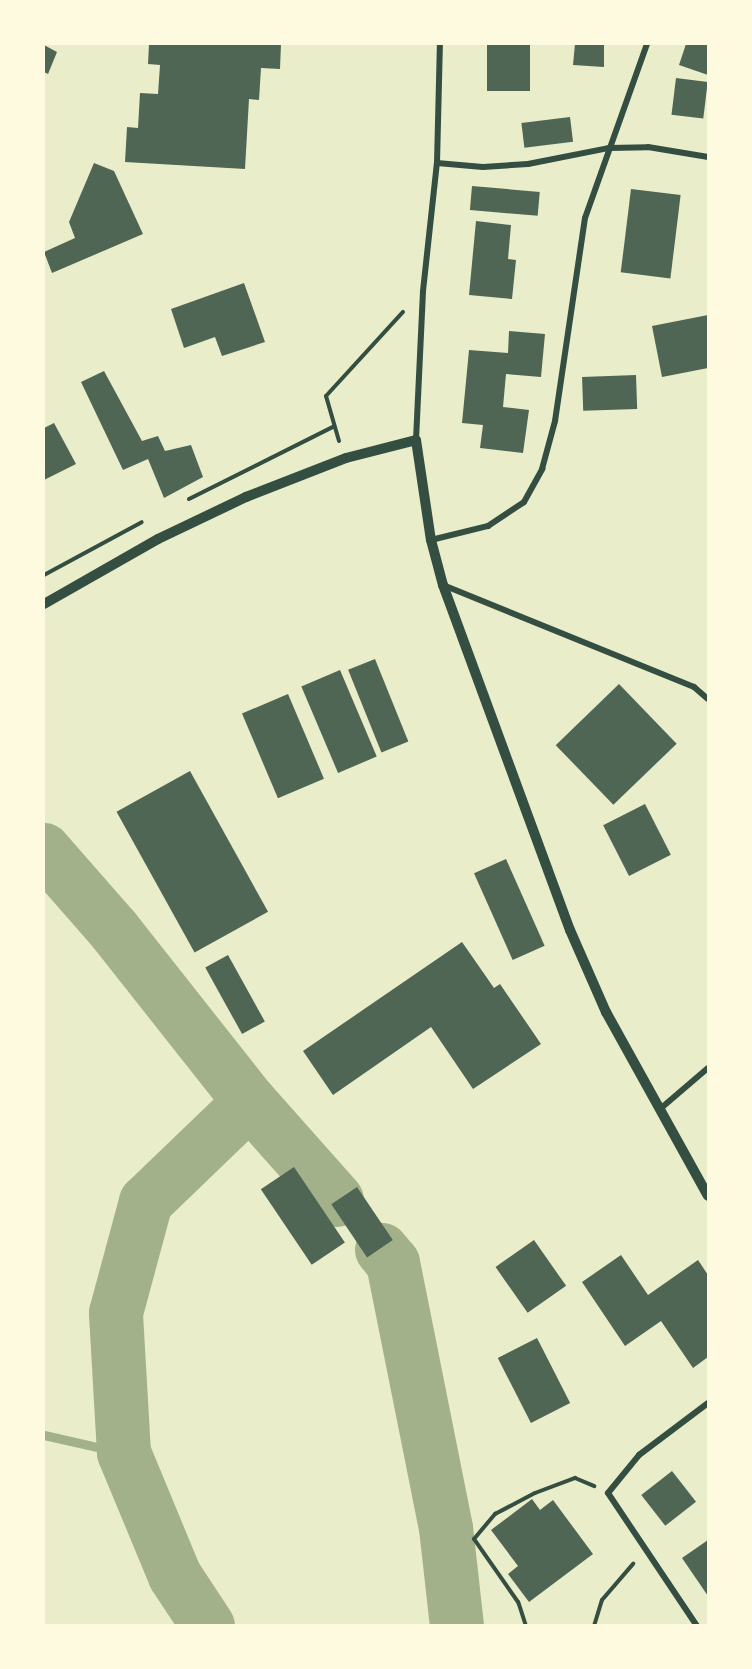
<!DOCTYPE html>
<style>
body{margin:0}
#map{position:relative;width:752px;height:1669px;overflow:hidden;background:#e9edc9;font-family:Montserrat,sans-serif}
div>[style]{position:absolute}
.stream>*{height:9px;margin:-4.5px;padding:0 4.5px;transform-origin:4.5px;border-radius:4.5px;background:#a3b18a}
.river>*{height:54px;margin:-27px;padding:0 27px;transform-origin:27px;border-radius:27px;background:#a3b18a}
.building>*{inset:0;background:#4f6655;transform-origin:0 0}
.path>*{height:4px;margin:-2px;padding:0 2px;transform-origin:2px;border-radius:2px;background:#344e41}
.minor>*{height:6px;margin:-3px;padding:0 3px;transform-origin:3px;border-radius:3px;background:#344e41}
.tertiary>*{height:10px;margin:-5px;padding:0 5px;transform-origin:5px;border-radius:5px;background:#344e41}
span{translate:-50% -50%;white-space:nowrap;text-align:center;line-height:1.15;-webkit-text-stroke:5px #fefae0;paint-order:stroke}
.frame{position:absolute;inset:0;border:45px solid #fefae0;pointer-events:none}
</style>
<div id="map">
<div class="stream">
<i style="left:44px;top:1435px;width:82px;rotate:12.7deg"></i>
</div>
<div class="river">
<i style="left:44px;top:850px;width:106px;rotate:48.8deg"></i>
<i style="left:114px;top:930px;width:219px;rotate:51.7deg"></i>
<i style="left:250px;top:1102px;width:131px;rotate:48.4deg"></i>
<i style="left:382px;top:1250px;width:17px;rotate:50deg"></i>
<i style="left:393px;top:1263px;width:270px;rotate:78.7deg"></i>
<i style="left:446px;top:1528px;width:99px;rotate:83.6deg"></i>
<i style="left:208px;top:1626px;width:60px;rotate:-123.4deg"></i>
<i style="left:175px;top:1576px;width:133px;rotate:-112.5deg"></i>
<i style="left:124px;top:1453px;width:140px;rotate:-93.3deg"></i>
<i style="left:116px;top:1313px;width:115px;rotate:-74.9deg"></i>
<i style="left:146px;top:1202px;width:144px;rotate:-43.9deg"></i>
</div>
<div class="building">
<i style="clip-path:polygon(149px 44px,281px 44px,280px 69px,261px 68px,259px 100px,249px 99px,245px 169px,125px 162px,127px 127px,138px 128px,140px 93px,158px 94px,160px 65px,148px 64px)"></i>
<i style="left:487px;top:44px;width:43px;height:47px"></i>
<i style="clip-path:polygon(575px 44px,604px 44px,604px 67px,573px 65px)"></i>
<i style="clip-path:polygon(686px 44px,708px 44px,708px 75px,679px 65px)"></i>
<i style="clip-path:polygon(44px 45px,57px 52px,48px 74px,44px 72px)"></i>
<i style="left:676px;top:78px;width:32px;height:37px;rotate:7deg"></i>
<i style="left:570px;top:117px;width:25px;height:49px;rotate:83deg"></i>
<i style="clip-path:polygon(94px 163px,114px 171px,143px 234px,52px 273px,44px 252px,75px 238px,69px 222px)"></i>
<i style="left:472px;top:186px;width:68px;height:24px;rotate:5deg"></i>
<i style="left:631px;top:189px;width:50px;height:84px;rotate:7deg"></i>
<i style="clip-path:polygon(476px 221px,511px 225px,508px 259px,516px 260px,512px 299px,469px 295px)"></i>
<i style="clip-path:polygon(244px 283px,265px 342px,222px 356px,215px 337px,184px 348px,171px 309px)"></i>
<i style="clip-path:polygon(708px 315px,708px 368px,662px 377px,652px 326px)"></i>
<i style="clip-path:polygon(509px 331px,545px 334px,541px 377px,506px 374px,503px 407px,529px 410px,523px 453px,480px 448px,483px 425px,462px 423px,469px 350px,508px 353px)"></i>
<i style="clip-path:polygon(104px 371px,142px 441px,158px 436px,165px 451px,191px 445px,203px 477px,164px 498px,148px 459px,123px 470px,81px 382px)"></i>
<i style="left:636px;top:375px;width:34px;height:54px;rotate:88deg"></i>
<i style="clip-path:polygon(54px 423px,76px 464px,44px 480px,44px 428px)"></i>
<i style="left:375px;top:659px;width:89px;height:29px;rotate:68deg"></i>
<i style="left:340px;top:670px;width:94px;height:42px;rotate:67deg"></i>
<i style="left:619px;top:684px;width:83px;height:88px;rotate:46deg"></i>
<i style="left:288px;top:694px;width:92px;height:50px;rotate:67deg"></i>
<i style="left:190px;top:771px;width:161px;height:84px;rotate:61deg"></i>
<i style="left:645px;top:804px;width:57px;height:47px;rotate:63deg"></i>
<i style="left:506px;top:859px;width:95px;height:35px;rotate:66deg"></i>
<i style="clip-path:polygon(462px 942px,494px 988px,500px 984px,541px 1044px,473px 1089px,431px 1027px,333px 1095px,303px 1051px)"></i>
<i style="left:228px;top:955px;width:76px;height:26px;rotate:61deg"></i>
<i style="left:294px;top:1167px;width:91px;height:40px;rotate:56deg"></i>
<i style="left:357px;top:1187px;width:64px;height:31px;rotate:56deg"></i>
<i style="left:534px;top:1240px;width:56px;height:47px;rotate:55deg"></i>
<i style="clip-path:polygon(621px 1255px,648px 1295px,698px 1260px,708px 1275px,708px 1357px,693px 1368px,661px 1321px,625px 1346px,582px 1282px)"></i>
<i style="left:537px;top:1338px;width:73px;height:44px;rotate:63deg"></i>
<i style="left:672px;top:1471px;width:39px;height:39px;rotate:52deg"></i>
<i style="clip-path:polygon(532px 1499px,540px 1510px,553px 1500px,593px 1554px,529px 1602px,508px 1574px,518px 1566px,491px 1530px)"></i>
<i style="clip-path:polygon(708px 1540px,708px 1596px,682px 1558px)"></i>
</div>
<div class="path">
<i style="left:339px;top:441px;width:47px;rotate:-106.1deg"></i>
<i style="left:326px;top:396px;width:114px;rotate:-47.5deg"></i>
<i style="left:189px;top:499px;width:161px;rotate:-26.6deg"></i>
<i style="left:44px;top:575px;width:111px;rotate:-28.4deg"></i>
<i style="left:526px;top:1626px;width:25px;rotate:-108deg"></i>
<i style="left:518px;top:1602px;width:77px;rotate:-124.9deg"></i>
<i style="left:474px;top:1539px;width:33px;rotate:-50deg"></i>
<i style="left:495px;top:1514px;width:45px;rotate:-27.7deg"></i>
<i style="left:535px;top:1493px;width:43px;rotate:-20.6deg"></i>
<i style="left:575px;top:1478px;width:21px;rotate:23deg"></i>
<i style="left:594px;top:1626px;width:27px;rotate:-73deg"></i>
<i style="left:602px;top:1600px;width:48px;rotate:-49.3deg"></i>
</div>
<div class="minor">
<i style="left:437px;top:163px;width:46px;rotate:5deg"></i>
<i style="left:483px;top:167px;width:45px;rotate:-3.8deg"></i>
<i style="left:528px;top:164px;width:83px;rotate:-11.2deg"></i>
<i style="left:609px;top:148px;width:39px;rotate:-1deg"></i>
<i style="left:648px;top:147px;width:61px;rotate:9.5deg"></i>
<i style="left:416px;top:440px;width:149px;rotate:-87.3deg"></i>
<i style="left:423px;top:291px;width:129px;rotate:-83.8deg"></i>
<i style="left:437px;top:163px;width:119px;rotate:-88.6deg"></i>
<i style="left:431px;top:540px;width:59px;rotate:-13.8deg"></i>
<i style="left:488px;top:526px;width:43px;rotate:-33.7deg"></i>
<i style="left:524px;top:502px;width:38px;rotate:-61deg"></i>
<i style="left:542px;top:469px;width:50px;rotate:-74.8deg"></i>
<i style="left:555px;top:421px;width:205px;rotate:-81.6deg"></i>
<i style="left:585px;top:218px;width:185px;rotate:-70.4deg"></i>
<i style="left:443px;top:585px;width:271px;rotate:22.1deg"></i>
<i style="left:694px;top:687px;width:18px;rotate:41deg"></i>
<i style="left:660px;top:1109px;width:63px;rotate:-40.5deg"></i>
<i style="left:697px;top:1626px;width:160px;rotate:-123.8deg"></i>
<i style="left:608px;top:1493px;width:49px;rotate:-50.8deg"></i>
<i style="left:639px;top:1455px;width:86px;rotate:-37deg"></i>
</div>
<div class="tertiary">
<i style="left:44px;top:604px;width:131px;rotate:-29.7deg"></i>
<i style="left:158px;top:539px;width:98px;rotate:-25.5deg"></i>
<i style="left:246px;top:497px;width:107px;rotate:-21.3deg"></i>
<i style="left:346px;top:458px;width:72px;rotate:-14.4deg"></i>
<i style="left:416px;top:440px;width:101px;rotate:81.5deg"></i>
<i style="left:431px;top:540px;width:47px;rotate:75.1deg"></i>
<i style="left:443px;top:585px;width:368px;rotate:69.8deg"></i>
<i style="left:570px;top:930px;width:90px;rotate:66.3deg"></i>
<i style="left:606px;top:1012px;width:210px;rotate:61deg"></i>
</div>
<div class="frame"></div>
</div>
